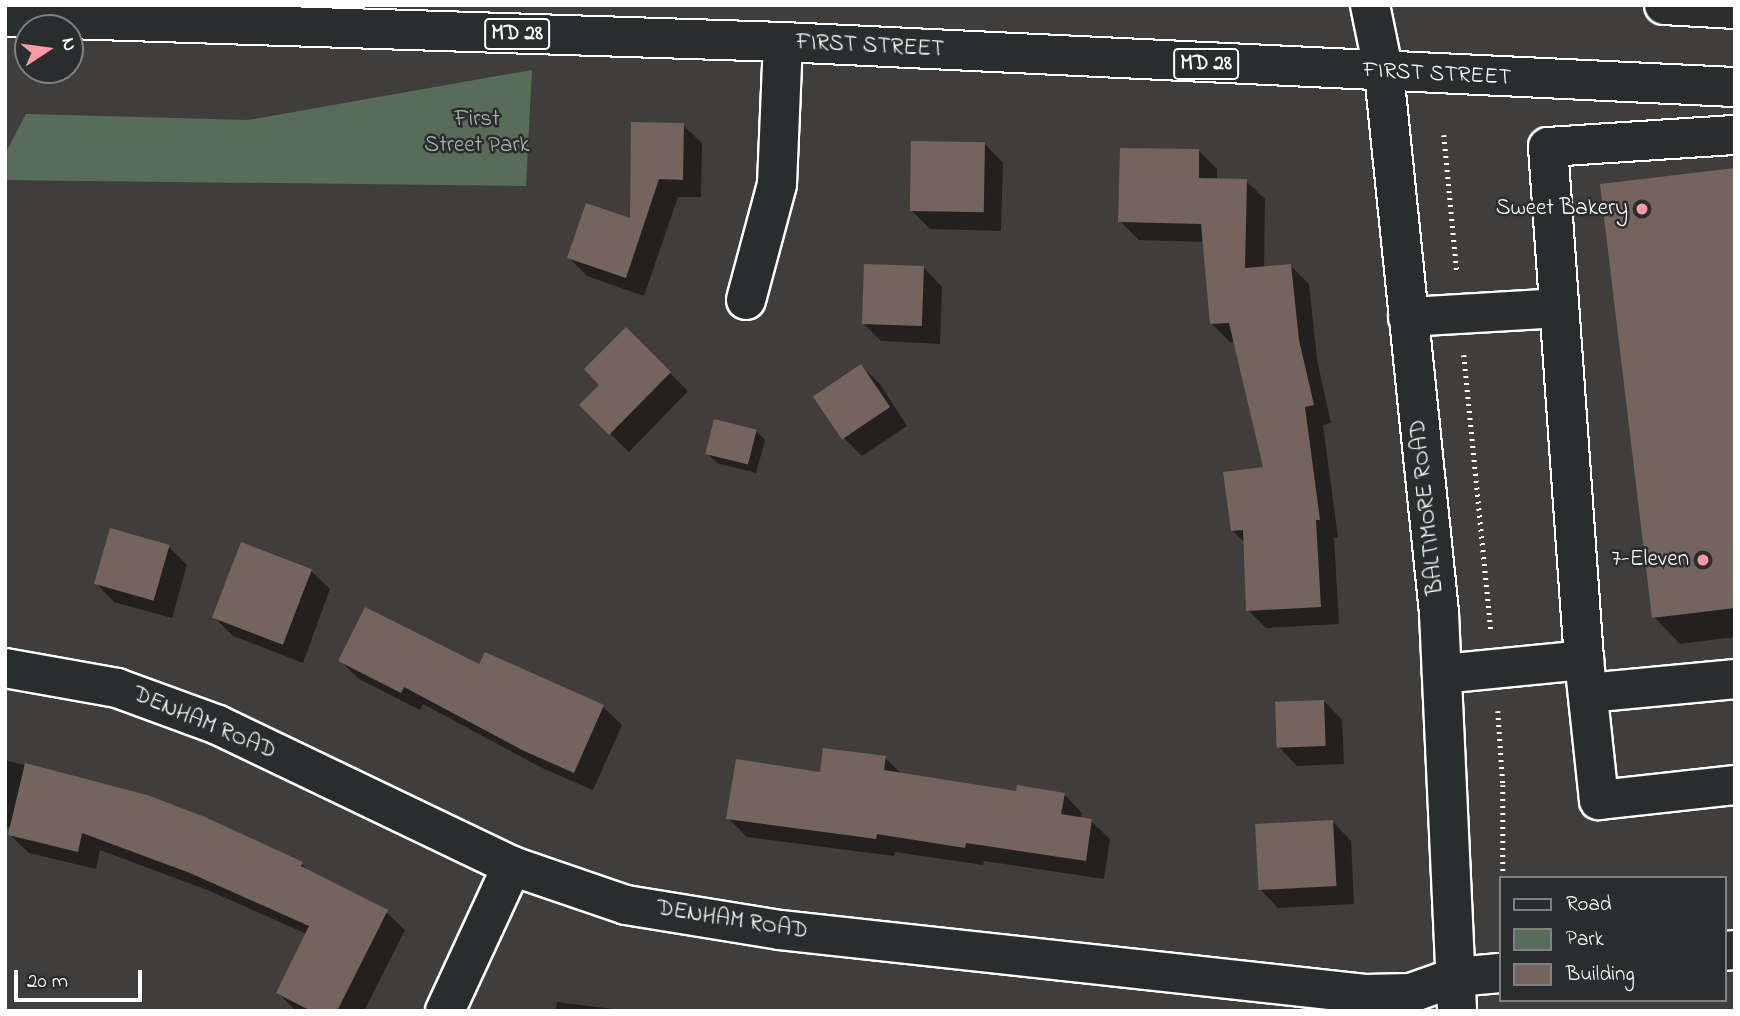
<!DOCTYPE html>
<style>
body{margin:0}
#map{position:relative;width:1740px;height:1016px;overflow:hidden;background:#403e3c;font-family:"Indie Flower",sans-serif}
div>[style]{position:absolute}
.green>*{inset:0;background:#586d58}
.shadow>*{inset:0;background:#0007}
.building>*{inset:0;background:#74645c;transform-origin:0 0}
.path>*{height:4.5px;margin-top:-2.25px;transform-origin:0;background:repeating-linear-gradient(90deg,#fff 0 2px,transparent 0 7px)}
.roads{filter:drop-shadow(2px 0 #fff) drop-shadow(-2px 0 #fff) drop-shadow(0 2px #fff) drop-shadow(0 -2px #fff)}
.minor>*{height:38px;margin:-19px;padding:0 19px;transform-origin:19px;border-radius:19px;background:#2a2d2e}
.major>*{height:38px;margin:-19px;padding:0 19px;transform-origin:19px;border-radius:19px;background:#2a2d2e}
.dots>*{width:19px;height:19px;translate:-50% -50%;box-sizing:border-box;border:4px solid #2a2d2e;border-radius:50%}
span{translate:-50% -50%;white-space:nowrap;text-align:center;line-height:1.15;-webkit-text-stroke:5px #2a2d2e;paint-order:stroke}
.shield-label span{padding:2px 5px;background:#2a2d2e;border:2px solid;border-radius:5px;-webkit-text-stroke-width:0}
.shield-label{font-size:21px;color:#fff;font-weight:700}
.street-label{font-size:23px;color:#fff}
.park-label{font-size:23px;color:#acb6ac}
.poi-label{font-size:23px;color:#fff}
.right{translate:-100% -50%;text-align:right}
.frame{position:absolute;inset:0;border:7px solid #fff;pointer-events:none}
.legend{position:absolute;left:1499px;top:876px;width:228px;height:126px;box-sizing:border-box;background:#2a2d2e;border:2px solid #7f8182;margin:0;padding:9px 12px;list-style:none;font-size:21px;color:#fff}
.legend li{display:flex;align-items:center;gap:14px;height:35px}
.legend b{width:35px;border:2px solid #7f8182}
.north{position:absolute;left:14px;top:14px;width:70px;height:70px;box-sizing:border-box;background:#2a2d2e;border:2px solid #7f8182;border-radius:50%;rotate:77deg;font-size:19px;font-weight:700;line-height:28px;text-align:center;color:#fff}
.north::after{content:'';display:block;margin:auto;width:24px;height:32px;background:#ff9aa2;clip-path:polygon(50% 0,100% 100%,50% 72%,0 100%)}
.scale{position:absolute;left:14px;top:970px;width:128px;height:32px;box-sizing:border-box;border:4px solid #fff;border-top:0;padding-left:9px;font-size:21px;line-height:24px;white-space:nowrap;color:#fff;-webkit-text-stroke:5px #2a2d2e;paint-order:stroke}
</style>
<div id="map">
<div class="green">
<i style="clip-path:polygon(532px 70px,526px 186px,5px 180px,5px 154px,26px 114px,248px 120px)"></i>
</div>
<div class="shadow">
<i style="clip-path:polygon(683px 125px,702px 143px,701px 197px,678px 197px,644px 296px,587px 276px,569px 258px,631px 221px)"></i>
<i style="clip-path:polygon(985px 144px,1003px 163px,1001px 231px,930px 229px,911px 210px)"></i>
<i style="clip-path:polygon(1199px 151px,1217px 169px,1217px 180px,1246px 181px,1265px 199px,1264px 268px,1290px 265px,1309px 284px,1317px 360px,1331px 423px,1323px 425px,1338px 538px,1334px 538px,1339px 624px,1266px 628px,1248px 610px,1245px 543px,1232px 530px,1265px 468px,1235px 342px,1230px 342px,1212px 324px,1204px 242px,1139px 240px,1120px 221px)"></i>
<i style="clip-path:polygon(1735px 170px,1735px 637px,1680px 644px,1654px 617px)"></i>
<i style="clip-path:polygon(924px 268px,942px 287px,940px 344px,881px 341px,863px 323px)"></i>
<i style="clip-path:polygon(626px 329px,688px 391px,629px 452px,581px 405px,601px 385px)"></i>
<i style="clip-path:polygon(861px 366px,880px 384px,907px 426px,862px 456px,844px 438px)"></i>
<i style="clip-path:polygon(756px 431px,765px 440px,756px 473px,717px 463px,708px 454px)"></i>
<i style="clip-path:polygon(242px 544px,311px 571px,330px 589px,303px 663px,233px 636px,215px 618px)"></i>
<i style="clip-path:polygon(169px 547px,187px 565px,172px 618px,114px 602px,96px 583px)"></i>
<i style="clip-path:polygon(486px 654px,603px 707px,622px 725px,593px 790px,542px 768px,423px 704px,420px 710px,359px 679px,340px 661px,480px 667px)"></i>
<i style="clip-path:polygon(1324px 701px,1342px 720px,1344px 764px,1297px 766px,1279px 747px)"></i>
<i style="clip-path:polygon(885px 758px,903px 775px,1018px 793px,1064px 794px,1082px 813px,1081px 819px,1091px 821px,1110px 839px,1104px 879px,984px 861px,983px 865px,895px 852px,894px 856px,747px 837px,728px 818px,822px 774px)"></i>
<i style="clip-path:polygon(5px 760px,147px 797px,302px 864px,312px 874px,386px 912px,405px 930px,364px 1011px,296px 1011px,278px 993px,307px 934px,210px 891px,100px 850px,96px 869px,29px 853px,10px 835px,12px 827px,5px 828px)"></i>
<i style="clip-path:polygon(1333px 822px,1351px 841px,1354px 904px,1278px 908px,1260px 889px)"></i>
<i style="clip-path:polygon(557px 1002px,629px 1011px,556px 1011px)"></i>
</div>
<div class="building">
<i style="clip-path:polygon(631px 122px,684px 123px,683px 180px,659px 179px,626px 278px,567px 258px,586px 203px,630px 218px)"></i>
<i style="left:911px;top:141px;width:74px;height:70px;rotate:1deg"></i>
<i style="clip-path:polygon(1120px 148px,1199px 149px,1199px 178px,1247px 179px,1245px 268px,1291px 264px,1299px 340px,1314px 405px,1305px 407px,1320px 520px,1316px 520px,1321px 607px,1246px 611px,1243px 530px,1231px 531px,1223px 472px,1263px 467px,1229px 323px,1210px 324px,1201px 224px,1118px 222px)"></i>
<i style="clip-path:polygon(1735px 168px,1735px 608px,1652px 618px,1600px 184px)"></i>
<i style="left:864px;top:264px;width:60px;height:60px;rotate:2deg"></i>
<i style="clip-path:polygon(626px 327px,671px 372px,609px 435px,579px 405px,599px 385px,584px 369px)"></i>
<i style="left:861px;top:364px;width:52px;height:58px;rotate:56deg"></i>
<i style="left:714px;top:419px;width:44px;height:36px;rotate:14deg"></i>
<i style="left:110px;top:528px;width:62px;height:58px;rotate:16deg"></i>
<i style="left:241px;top:542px;width:76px;height:81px;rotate:21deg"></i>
<i style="clip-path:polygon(365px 607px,479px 664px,485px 652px,604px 705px,574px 773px,522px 750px,404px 687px,401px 693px,338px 661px)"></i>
<i style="left:1324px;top:700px;width:46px;height:49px;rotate:88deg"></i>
<i style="clip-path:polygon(823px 748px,886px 756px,884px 770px,1016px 791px,1017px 785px,1065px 793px,1061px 814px,1092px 819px,1086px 861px,966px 843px,965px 848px,877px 834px,876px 839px,726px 819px,736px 759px,820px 772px)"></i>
<i style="clip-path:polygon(25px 763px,147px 795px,205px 817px,303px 862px,301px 866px,388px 910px,337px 1011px,311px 1011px,276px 993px,309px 926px,190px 873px,82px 833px,78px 852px,8px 835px)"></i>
<i style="left:1333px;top:820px;width:66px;height:78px;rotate:87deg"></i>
</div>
<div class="path">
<i style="left:1444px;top:135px;width:139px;rotate:84.6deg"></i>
<i style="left:1464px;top:355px;width:275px;rotate:84.4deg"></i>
<i style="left:1498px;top:711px;width:74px;rotate:86.1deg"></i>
<i style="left:1503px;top:785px;width:93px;rotate:90deg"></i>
</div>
<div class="roads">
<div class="minor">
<i style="left:1370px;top:5px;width:69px;rotate:78.4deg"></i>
<i style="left:1384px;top:73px;width:543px;rotate:84.18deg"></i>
<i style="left:1439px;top:613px;width:398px;rotate:87.4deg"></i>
<i style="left:746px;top:300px;width:120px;rotate:-75deg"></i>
<i style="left:777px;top:184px;width:142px;rotate:-87.6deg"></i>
<i style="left:1408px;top:317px;width:151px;rotate:-3.4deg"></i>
<i style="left:1584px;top:660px;width:141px;rotate:83.9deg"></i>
<i style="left:1599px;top:800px;width:137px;rotate:-6.3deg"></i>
<i style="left:5px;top:668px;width:114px;rotate:10.1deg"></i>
<i style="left:117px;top:688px;width:108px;rotate:20.1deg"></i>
<i style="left:218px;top:725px;width:326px;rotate:25.6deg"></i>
<i style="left:512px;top:866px;width:120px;rotate:18.9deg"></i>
<i style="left:626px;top:905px;width:156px;rotate:9.2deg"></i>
<i style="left:780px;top:930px;width:588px;rotate:6.24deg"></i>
<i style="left:1365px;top:994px;width:46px;rotate:-1.2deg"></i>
<i style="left:1411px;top:993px;width:48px;rotate:-19.6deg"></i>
<i style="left:1456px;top:977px;width:44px;rotate:-5.2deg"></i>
<i style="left:1442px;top:674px;width:143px;rotate:-5.6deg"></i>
<i style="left:1584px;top:660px;width:514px;rotate:-94.01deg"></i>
<i style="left:1548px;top:147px;width:187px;rotate:-3.7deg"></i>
<i style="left:1588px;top:693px;width:148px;rotate:-5.4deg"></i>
<i style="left:1724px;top:951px;width:11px;rotate:-5deg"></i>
<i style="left:445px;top:1011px;width:160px;rotate:-65.2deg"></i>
</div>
<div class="major">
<i style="left:1664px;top:5px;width:71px;rotate:3.2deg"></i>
<i style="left:5px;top:17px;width:778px;rotate:1.84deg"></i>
<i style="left:783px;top:42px;width:953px;rotate:2.71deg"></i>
</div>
</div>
<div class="dots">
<i style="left:1642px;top:209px;background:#ff9aa2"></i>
<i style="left:1703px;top:560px;background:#ff9aa2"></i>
</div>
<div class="shield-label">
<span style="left:517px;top:34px">MD 28</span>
<span style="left:1206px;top:64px">MD 28</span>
</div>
<div class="street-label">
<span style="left:870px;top:47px;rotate:3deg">FIRST STREET</span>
<span style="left:1437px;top:75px;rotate:3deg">FIRST STREET</span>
<span style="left:1428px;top:507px;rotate:-96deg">BALTIMORE ROAD</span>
<span style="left:204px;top:724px;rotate:23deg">DENHAM ROAD</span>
<span style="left:732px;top:921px;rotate:9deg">DENHAM ROAD</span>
</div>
<div class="park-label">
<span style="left:477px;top:133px">First<br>Street Park</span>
</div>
<div class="poi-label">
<span class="right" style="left:1628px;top:209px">Sweet Bakery</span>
<span class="right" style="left:1689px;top:560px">7-Eleven</span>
</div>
<div class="frame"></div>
<ul class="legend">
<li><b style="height:9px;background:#2a2d2e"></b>Road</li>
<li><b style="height:19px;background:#586d58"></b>Park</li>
<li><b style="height:19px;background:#74645c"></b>Building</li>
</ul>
<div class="north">N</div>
<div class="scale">20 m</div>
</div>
